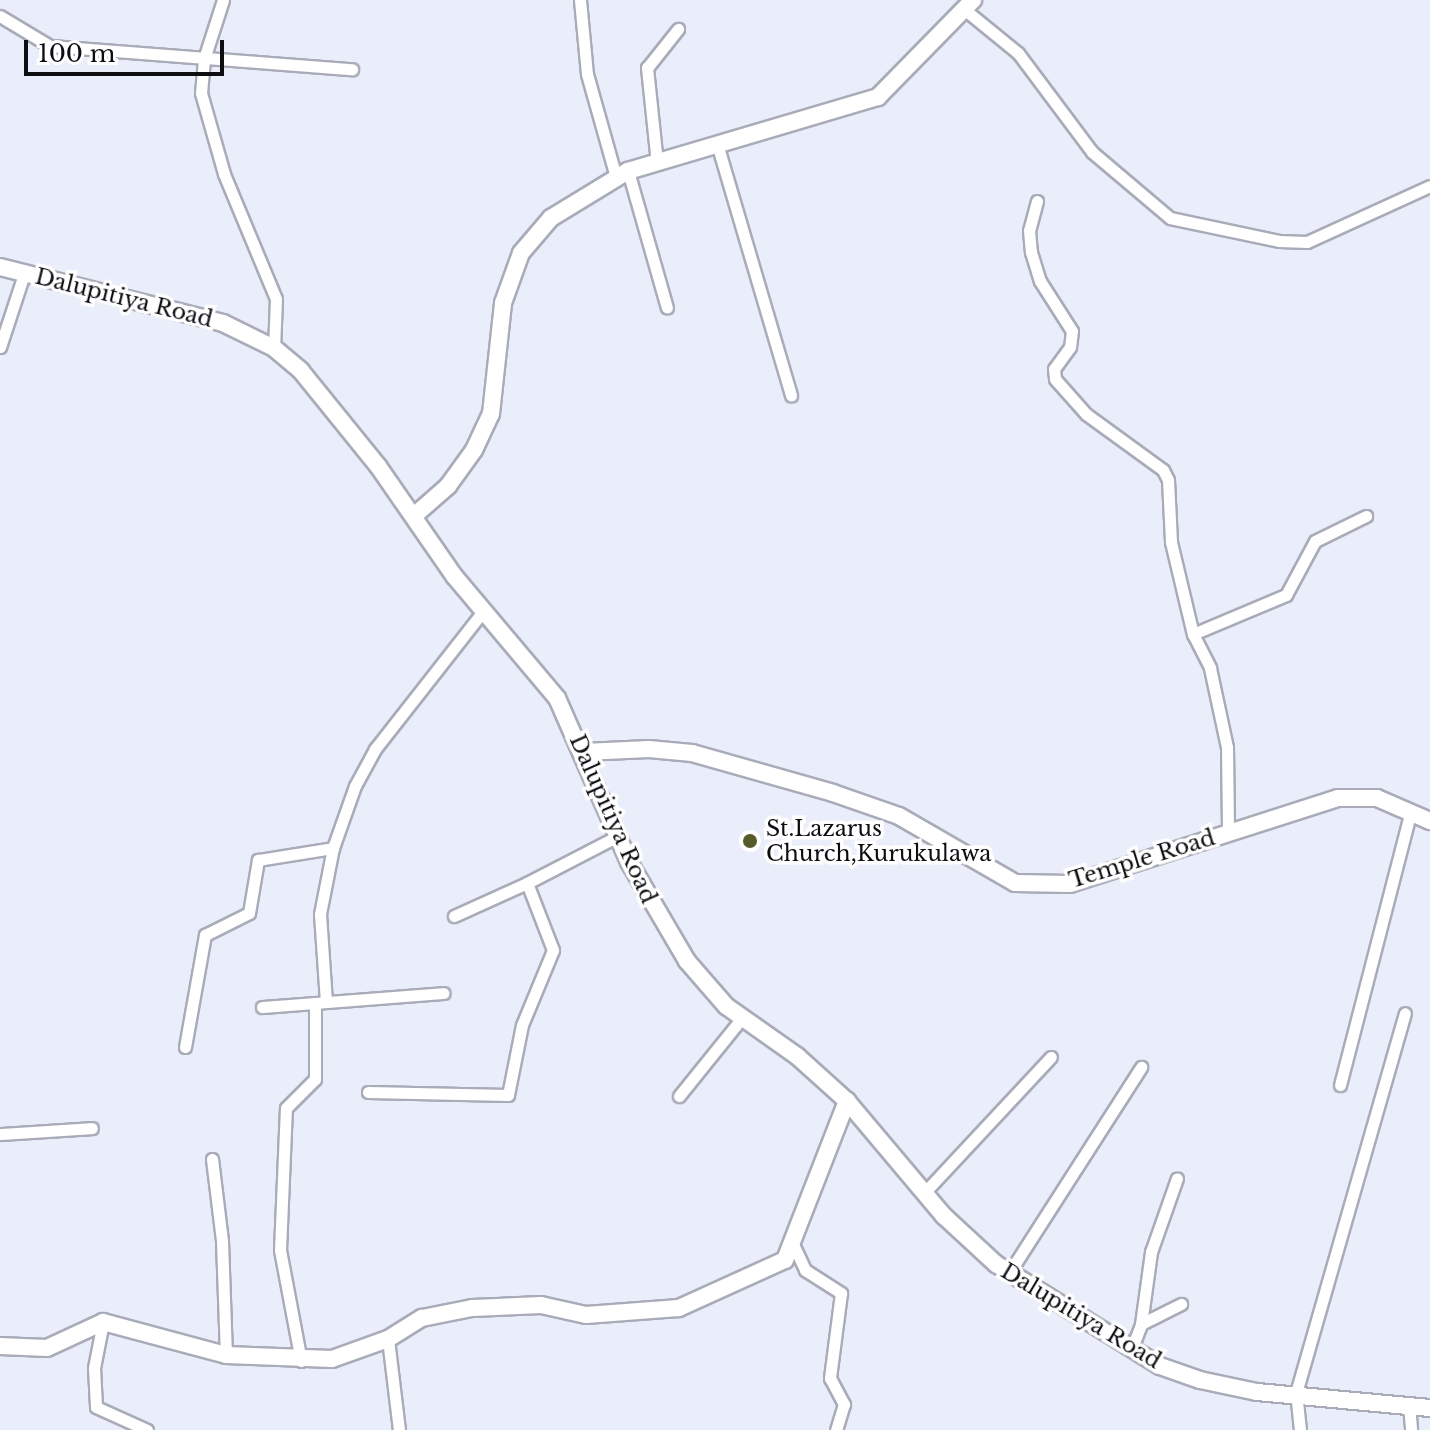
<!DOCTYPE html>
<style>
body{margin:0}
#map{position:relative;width:1430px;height:1430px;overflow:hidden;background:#eaedfa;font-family:"Libre Baskerville",serif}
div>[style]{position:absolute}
.roads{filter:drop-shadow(2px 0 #a9acb8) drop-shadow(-2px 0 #a9acb8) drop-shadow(0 2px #a9acb8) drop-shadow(0 -2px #a9acb8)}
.street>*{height:11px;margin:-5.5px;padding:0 5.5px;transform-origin:5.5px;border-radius:5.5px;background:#fff}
.secondary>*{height:16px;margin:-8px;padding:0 8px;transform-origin:8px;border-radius:8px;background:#fff}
.dots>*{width:22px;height:22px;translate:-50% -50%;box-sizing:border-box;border:4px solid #fff;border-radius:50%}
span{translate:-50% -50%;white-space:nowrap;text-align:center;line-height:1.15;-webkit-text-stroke:7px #fff;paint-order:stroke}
.street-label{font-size:22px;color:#0d0e12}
.poi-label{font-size:22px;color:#0d0e12}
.left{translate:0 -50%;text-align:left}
.scale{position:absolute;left:24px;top:40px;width:200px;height:36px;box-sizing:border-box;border:4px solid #0d0e12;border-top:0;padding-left:10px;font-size:24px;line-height:28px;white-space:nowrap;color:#0d0e12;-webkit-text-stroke:6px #fff;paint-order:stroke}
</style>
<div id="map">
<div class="roads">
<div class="street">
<i style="left:223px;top:0;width:62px;rotate:107.9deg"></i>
<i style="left:204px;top:59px;width:34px;rotate:95deg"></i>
<i style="left:201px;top:93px;width:84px;rotate:74.1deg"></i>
<i style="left:224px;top:174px;width:135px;rotate:67.4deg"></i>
<i style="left:276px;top:299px;width:49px;rotate:92.3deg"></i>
<i style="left:580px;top:0;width:74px;rotate:84.6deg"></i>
<i style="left:587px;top:74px;width:107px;rotate:74.3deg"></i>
<i style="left:964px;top:9px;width:70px;rotate:39.2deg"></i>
<i style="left:1018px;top:53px;width:124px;rotate:53.2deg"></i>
<i style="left:1092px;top:152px;width:102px;rotate:40.2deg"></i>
<i style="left:1170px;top:218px;width:111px;rotate:11.9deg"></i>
<i style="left:1279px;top:241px;width:28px;rotate:2deg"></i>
<i style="left:1307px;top:242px;width:135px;rotate:-24.5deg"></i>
<i style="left:0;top:16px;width:58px;rotate:31deg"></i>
<i style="left:50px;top:46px;width:303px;rotate:4.4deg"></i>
<i style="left:718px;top:147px;width:259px;rotate:73.6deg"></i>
<i style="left:657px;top:163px;width:96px;rotate:-96deg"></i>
<i style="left:647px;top:68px;width:50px;rotate:-51.5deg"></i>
<i style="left:628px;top:171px;width:142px;rotate:74.1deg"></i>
<i style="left:1037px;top:201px;width:30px;rotate:105deg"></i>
<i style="left:1029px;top:230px;width:22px;rotate:85deg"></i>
<i style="left:1031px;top:252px;width:30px;rotate:73deg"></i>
<i style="left:1040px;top:281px;width:59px;rotate:57.4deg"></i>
<i style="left:1072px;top:331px;width:16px;rotate:97deg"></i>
<i style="left:1070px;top:347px;width:27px;rotate:126deg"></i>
<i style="left:1054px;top:369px;width:10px;rotate:84deg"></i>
<i style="left:1055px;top:379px;width:47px;rotate:48.5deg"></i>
<i style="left:1086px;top:414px;width:95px;rotate:36deg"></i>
<i style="left:1163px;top:470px;width:11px;rotate:63deg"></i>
<i style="left:1168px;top:480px;width:62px;rotate:87.2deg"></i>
<i style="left:1171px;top:542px;width:95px;rotate:76.6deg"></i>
<i style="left:1193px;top:634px;width:38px;rotate:63deg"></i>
<i style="left:1210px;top:668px;width:81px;rotate:77.9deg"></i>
<i style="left:1227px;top:747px;width:87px;rotate:89.3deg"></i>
<i style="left:0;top:347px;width:77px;rotate:-71.8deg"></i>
<i style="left:1193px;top:634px;width:101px;rotate:-22.8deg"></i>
<i style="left:1286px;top:595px;width:61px;rotate:-61.8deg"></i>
<i style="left:1315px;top:541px;width:57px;rotate:-26.1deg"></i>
<i style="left:454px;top:916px;width:80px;rotate:-24.3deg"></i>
<i style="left:326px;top:1002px;width:88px;rotate:-93.9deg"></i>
<i style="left:320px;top:914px;width:67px;rotate:-78.9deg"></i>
<i style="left:333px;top:848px;width:66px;rotate:-70.5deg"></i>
<i style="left:355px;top:786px;width:42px;rotate:-61.6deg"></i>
<i style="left:375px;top:749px;width:177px;rotate:-51.9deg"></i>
<i style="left:262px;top:1007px;width:182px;rotate:-4.4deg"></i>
<i style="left:185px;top:1047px;width:114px;rotate:-79.9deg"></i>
<i style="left:205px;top:935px;width:49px;rotate:-26.6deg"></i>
<i style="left:249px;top:913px;width:54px;rotate:-80.4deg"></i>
<i style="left:258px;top:860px;width:76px;rotate:-9.1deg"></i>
<i style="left:1340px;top:1085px;width:279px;rotate:-75.5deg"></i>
<i style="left:368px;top:1092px;width:140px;rotate:1.2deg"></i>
<i style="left:508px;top:1095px;width:71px;rotate:-78.7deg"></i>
<i style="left:522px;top:1025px;width:81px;rotate:-67.5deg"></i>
<i style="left:553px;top:950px;width:72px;rotate:-111.2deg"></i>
<i style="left:527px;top:883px;width:102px;rotate:-27.3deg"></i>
<i style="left:679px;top:1096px;width:100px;rotate:-51.1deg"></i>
<i style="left:0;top:1134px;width:92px;rotate:-3.7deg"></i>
<i style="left:212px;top:1159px;width:83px;rotate:83deg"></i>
<i style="left:222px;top:1241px;width:114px;rotate:88deg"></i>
<i style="left:924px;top:1193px;width:186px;rotate:-47deg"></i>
<i style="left:793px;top:1244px;width:29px;rotate:65deg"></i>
<i style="left:805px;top:1270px;width:43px;rotate:32.6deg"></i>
<i style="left:841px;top:1293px;width:86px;rotate:97.4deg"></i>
<i style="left:830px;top:1378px;width:30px;rotate:62deg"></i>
<i style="left:844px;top:1404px;width:27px;rotate:107deg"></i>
<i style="left:1009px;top:1273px;width:245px;rotate:-57.3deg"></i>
<i style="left:103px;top:1322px;width:47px;rotate:101.1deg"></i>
<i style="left:94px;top:1368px;width:39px;rotate:87deg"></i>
<i style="left:96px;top:1407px;width:56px;rotate:24.3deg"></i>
<i style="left:1141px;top:1324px;width:45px;rotate:-26.6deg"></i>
<i style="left:388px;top:1339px;width:92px;rotate:83.1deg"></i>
<i style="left:1132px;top:1348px;width:26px;rotate:-69deg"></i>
<i style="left:1141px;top:1324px;width:73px;rotate:-82.1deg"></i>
<i style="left:1151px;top:1252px;width:78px;rotate:-70.6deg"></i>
<i style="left:301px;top:1361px;width:113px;rotate:-100.7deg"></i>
<i style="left:280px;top:1250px;width:142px;rotate:-87.6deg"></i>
<i style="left:286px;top:1108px;width:41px;rotate:-45deg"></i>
<i style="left:315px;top:1079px;width:76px;rotate:-90deg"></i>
<i style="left:1409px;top:1405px;width:25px;rotate:85deg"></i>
<i style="left:1300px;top:1430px;width:37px;rotate:-96deg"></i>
<i style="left:1296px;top:1393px;width:395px;rotate:-74deg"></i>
</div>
<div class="secondary">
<i style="left:0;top:267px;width:230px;rotate:14.1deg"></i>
<i style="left:223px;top:323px;width:57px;rotate:26.1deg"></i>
<i style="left:274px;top:348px;width:35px;rotate:40deg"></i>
<i style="left:301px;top:371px;width:122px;rotate:51deg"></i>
<i style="left:378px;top:466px;width:135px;rotate:55.3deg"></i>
<i style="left:455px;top:577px;width:158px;rotate:49.9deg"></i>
<i style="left:557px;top:698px;width:179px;rotate:66.3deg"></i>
<i style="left:629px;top:862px;width:115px;rotate:59.6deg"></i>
<i style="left:687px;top:961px;width:60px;rotate:49.1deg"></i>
<i style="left:726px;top:1006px;width:87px;rotate:35.2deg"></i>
<i style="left:797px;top:1056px;width:67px;rotate:42deg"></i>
<i style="left:847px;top:1101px;width:150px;rotate:49.9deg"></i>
<i style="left:944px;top:1216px;width:71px;rotate:42.7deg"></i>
<i style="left:996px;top:1264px;width:193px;rotate:31.9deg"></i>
<i style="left:1160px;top:1366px;width:42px;rotate:19.3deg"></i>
<i style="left:1200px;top:1380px;width:58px;rotate:11.9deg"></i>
<i style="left:1257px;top:1392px;width:174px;rotate:5.3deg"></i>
<i style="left:415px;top:515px;width:44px;rotate:-41.3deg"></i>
<i style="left:448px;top:486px;width:44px;rotate:-54.2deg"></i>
<i style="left:474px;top:450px;width:40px;rotate:-65deg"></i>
<i style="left:491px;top:414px;width:112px;rotate:-83.8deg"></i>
<i style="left:503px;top:303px;width:53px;rotate:-70.2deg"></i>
<i style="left:521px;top:253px;width:46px;rotate:-49.4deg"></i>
<i style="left:551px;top:218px;width:90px;rotate:-31.4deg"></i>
<i style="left:628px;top:171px;width:261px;rotate:-16.5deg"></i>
<i style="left:878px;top:97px;width:136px;rotate:-45.6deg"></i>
<i style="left:584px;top:752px;width:65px;rotate:-2.6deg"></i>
<i style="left:649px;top:749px;width:43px;rotate:5.3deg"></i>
<i style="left:692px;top:753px;width:147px;rotate:15.8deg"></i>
<i style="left:833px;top:793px;width:70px;rotate:19.2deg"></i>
<i style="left:899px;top:816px;width:134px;rotate:30deg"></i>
<i style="left:1015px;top:883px;width:55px;rotate:1deg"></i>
<i style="left:1070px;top:884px;width:281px;rotate:-17.8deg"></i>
<i style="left:1338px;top:798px;width:39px"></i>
<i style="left:1377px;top:798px;width:58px;rotate:23.5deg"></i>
<i style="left:0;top:1346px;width:47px;rotate:2.4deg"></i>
<i style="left:47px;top:1348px;width:62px;rotate:-24.9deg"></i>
<i style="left:103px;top:1322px;width:127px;rotate:15deg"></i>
<i style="left:226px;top:1355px;width:106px;rotate:2.2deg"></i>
<i style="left:332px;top:1359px;width:59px;rotate:-19.7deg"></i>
<i style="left:388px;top:1339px;width:40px;rotate:-32deg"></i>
<i style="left:422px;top:1318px;width:51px;rotate:-11.3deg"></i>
<i style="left:472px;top:1308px;width:69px;rotate:-2.5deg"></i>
<i style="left:541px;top:1305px;width:46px;rotate:12.5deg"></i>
<i style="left:586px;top:1315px;width:93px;rotate:-4.3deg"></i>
<i style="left:679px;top:1308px;width:116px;rotate:-24.4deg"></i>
<i style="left:785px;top:1260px;width:171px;rotate:-68.7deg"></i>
</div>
</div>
<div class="dots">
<i style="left:750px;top:841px;background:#575b29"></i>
</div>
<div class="street-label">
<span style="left:124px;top:298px;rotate:14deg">Dalupitiya Road</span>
<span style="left:613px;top:819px;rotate:66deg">Dalupitiya Road</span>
<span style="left:1142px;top:859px;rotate:-17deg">Temple Road</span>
<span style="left:1081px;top:1316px;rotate:31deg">Dalupitiya Road</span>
</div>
<div class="poi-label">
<span class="left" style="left:766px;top:841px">St.Lazarus<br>Church,Kurukulawa</span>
</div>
<div class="scale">100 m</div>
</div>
